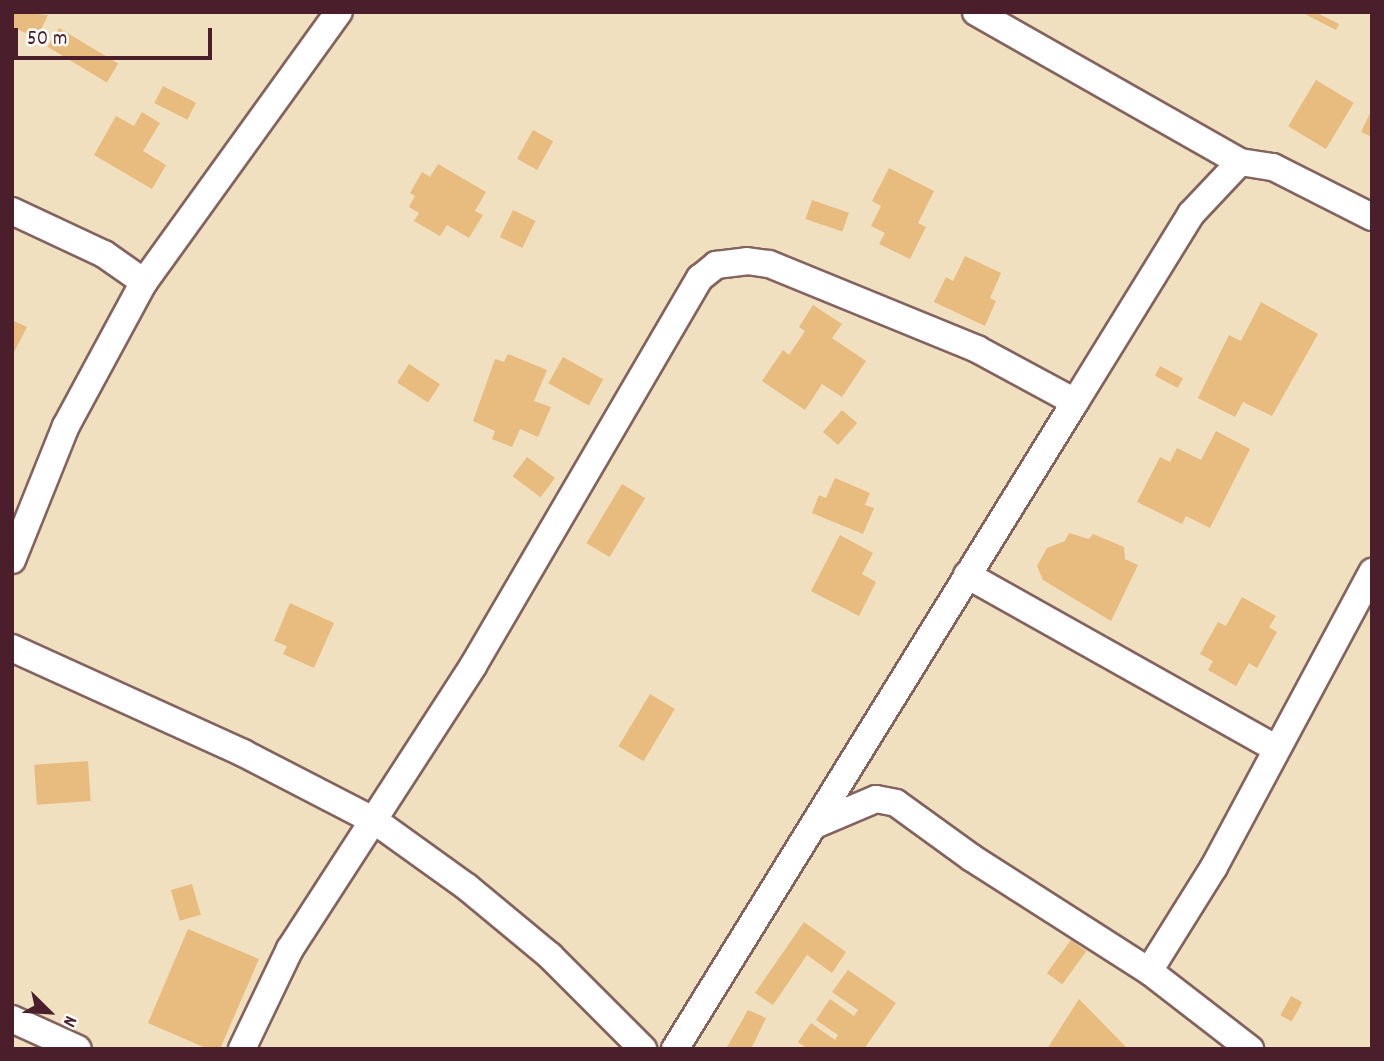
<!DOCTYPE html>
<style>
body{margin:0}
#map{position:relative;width:1384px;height:1061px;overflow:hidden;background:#f0e0c0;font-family:Dekko,sans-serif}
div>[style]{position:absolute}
.building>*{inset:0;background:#e8bb7f;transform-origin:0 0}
.roads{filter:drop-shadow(2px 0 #84635f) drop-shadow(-2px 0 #84635f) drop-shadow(0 2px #84635f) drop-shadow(0 -2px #84635f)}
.street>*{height:26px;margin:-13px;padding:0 13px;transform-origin:13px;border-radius:13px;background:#fff}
span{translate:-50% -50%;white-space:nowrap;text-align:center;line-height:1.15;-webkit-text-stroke:5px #fdfcf7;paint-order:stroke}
.frame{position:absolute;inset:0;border:14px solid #4a1f2b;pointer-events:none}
.north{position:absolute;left:14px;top:977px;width:70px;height:70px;-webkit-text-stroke:5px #fdfcf7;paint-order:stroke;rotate:114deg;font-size:19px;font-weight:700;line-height:28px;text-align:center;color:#4a1f2b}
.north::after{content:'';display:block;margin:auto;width:24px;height:32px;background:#4a1f2b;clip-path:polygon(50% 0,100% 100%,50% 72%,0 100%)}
.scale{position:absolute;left:14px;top:28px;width:198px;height:32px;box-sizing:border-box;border:4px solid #4a1f2b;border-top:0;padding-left:9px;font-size:21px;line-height:24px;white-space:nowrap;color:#4a1f2b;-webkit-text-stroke:5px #fdfcf7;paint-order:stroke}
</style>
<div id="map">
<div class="building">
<i style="clip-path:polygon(12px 12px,48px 15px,37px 38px,12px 27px)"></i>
<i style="clip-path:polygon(1301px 12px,1315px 12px,1339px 24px,1336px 30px)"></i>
<i style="left:59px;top:28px;width:69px;height:22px;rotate:31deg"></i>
<i style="left:1316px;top:80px;width:44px;height:54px;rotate:31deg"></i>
<i style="left:163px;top:86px;width:37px;height:19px;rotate:27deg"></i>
<i style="clip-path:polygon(1372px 109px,1372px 137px,1361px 132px)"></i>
<i style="clip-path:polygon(142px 112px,160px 123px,143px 151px,166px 165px,152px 189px,94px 155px,116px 116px,134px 126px)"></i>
<i style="left:533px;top:130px;width:23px;height:33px;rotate:29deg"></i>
<i style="clip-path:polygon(438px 164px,486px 192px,475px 211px,483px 215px,469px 238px,447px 225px,440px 236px,414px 221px,419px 213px,409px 207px,415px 196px,410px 193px,422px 172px,430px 177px)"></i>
<i style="clip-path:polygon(889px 168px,934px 191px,918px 223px,926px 227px,910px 259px,879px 244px,885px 233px,871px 226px,881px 206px,872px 201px)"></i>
<i style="left:812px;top:200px;width:39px;height:20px;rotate:19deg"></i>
<i style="left:513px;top:210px;width:25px;height:30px;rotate:26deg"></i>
<i style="clip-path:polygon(965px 256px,1001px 273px,990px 298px,996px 301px,985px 326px,934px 302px,946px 277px,953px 281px)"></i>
<i style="clip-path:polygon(1261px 302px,1318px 334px,1272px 416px,1243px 402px,1235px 417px,1198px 398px,1229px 335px,1241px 341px)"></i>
<i style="clip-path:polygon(813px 305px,842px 324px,832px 338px,866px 361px,842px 397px,822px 384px,805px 410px,762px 381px,783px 350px,789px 355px,805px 331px,799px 327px)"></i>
<i style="clip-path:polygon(12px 320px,27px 327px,12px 356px)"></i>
<i style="clip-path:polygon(508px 354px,547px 370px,534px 401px,551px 407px,538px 437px,520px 429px,512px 447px,492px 439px,495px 431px,473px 421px,495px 359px,504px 362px)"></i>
<i style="left:563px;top:357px;width:46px;height:30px;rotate:29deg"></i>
<i style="left:409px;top:364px;width:37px;height:22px;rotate:33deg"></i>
<i style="left:1160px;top:366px;width:26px;height:11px;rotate:28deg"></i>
<i style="left:842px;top:410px;width:20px;height:29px;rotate:41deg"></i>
<i style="clip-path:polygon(1216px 431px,1250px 449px,1210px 528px,1186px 516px,1182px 524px,1137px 502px,1160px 457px,1170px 462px,1177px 448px,1201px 460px)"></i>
<i style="left:527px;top:457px;width:35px;height:24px;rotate:37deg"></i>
<i style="clip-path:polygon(835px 478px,870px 493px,865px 505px,874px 508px,863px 534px,812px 513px,819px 495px,826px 498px)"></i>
<i style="left:622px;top:484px;width:27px;height:69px;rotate:31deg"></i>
<i style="clip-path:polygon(1069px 533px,1089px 539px,1093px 534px,1124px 547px,1125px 559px,1138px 565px,1111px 621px,1043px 580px,1037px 566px,1047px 548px,1065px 541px)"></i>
<i style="clip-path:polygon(840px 535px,873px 553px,862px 574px,876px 582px,859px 616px,811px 591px)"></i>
<i style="clip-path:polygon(1242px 597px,1276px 616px,1269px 627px,1277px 632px,1257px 668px,1249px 663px,1236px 686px,1208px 670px,1213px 661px,1200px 654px,1218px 622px,1226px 626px)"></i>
<i style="clip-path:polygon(290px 603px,334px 623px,314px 668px,283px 654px,287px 646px,274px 641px)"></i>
<i style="left:650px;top:694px;width:29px;height:61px;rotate:31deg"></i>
<i style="left:88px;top:761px;width:40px;height:54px;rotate:86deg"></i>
<i style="left:192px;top:884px;width:32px;height:22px;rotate:74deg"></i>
<i style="clip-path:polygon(804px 922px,846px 952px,832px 973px,807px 955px,773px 1005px,755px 993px)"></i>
<i style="clip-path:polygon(188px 929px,259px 959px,220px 1049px,208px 1049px,148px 1023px)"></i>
<i style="left:1071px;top:940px;width:19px;height:41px;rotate:36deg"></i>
<i style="clip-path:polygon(848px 970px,896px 1003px,864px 1049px,807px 1049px,798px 1042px,811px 1023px,835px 1040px,838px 1035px,816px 1020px,830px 999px,854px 1016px,858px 1010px,832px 992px)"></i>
<i style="left:1291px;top:996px;width:13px;height:22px;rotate:29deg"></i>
<i style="clip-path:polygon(1079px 999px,1126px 1047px,1124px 1049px,1047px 1049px)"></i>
<i style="clip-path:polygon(748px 1010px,766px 1018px,751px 1049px,726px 1049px)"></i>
</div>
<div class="roads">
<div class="street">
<i style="left:976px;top:12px;width:304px;rotate:29.6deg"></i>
<i style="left:12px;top:211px;width:102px;rotate:25.1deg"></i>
<i style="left:104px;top:254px;width:49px;rotate:35deg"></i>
<i style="left:12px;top:560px;width:144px;rotate:-68.1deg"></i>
<i style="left:66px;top:426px;width:164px;rotate:-61.6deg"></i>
<i style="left:144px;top:282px;width:333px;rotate:-54.2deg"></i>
<i style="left:967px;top:575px;width:355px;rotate:29.3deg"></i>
<i style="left:12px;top:648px;width:254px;rotate:24.4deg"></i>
<i style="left:243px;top:753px;width:148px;rotate:27.3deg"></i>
<i style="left:375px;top:821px;width:113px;rotate:35.7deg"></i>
<i style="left:467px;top:887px;width:108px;rotate:39.7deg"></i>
<i style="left:550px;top:956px;width:132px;rotate:45deg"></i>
<i style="left:817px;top:824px;width:64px;rotate:-23deg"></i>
<i style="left:876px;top:799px;width:20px;rotate:11deg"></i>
<i style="left:896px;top:803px;width:94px;rotate:35.9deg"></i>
<i style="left:972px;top:858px;width:210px;rotate:32.6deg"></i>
<i style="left:1149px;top:971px;width:128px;rotate:37.7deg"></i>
<i style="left:1149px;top:971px;width:123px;rotate:-58deg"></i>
<i style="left:1214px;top:867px;width:335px;rotate:-61.8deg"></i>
<i style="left:12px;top:1019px;width:72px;rotate:24.4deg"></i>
<i style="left:242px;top:1049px;width:111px;rotate:-64.4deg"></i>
<i style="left:290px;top:949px;width:337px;rotate:-57.1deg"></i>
<i style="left:473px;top:666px;width:450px;rotate:-59.7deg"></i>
<i style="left:700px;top:278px;width:21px;rotate:-39deg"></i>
<i style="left:716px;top:265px;width:31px;rotate:-7deg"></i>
<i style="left:747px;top:261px;width:22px;rotate:8deg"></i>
<i style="left:769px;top:264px;width:225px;rotate:22.2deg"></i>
<i style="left:977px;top:349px;width:111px;rotate:28.4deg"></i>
<i style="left:1075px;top:402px;width:221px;rotate:-58.3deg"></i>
<i style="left:1191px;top:214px;width:71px;rotate:-46.7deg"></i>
<i style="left:1240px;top:162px;width:33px;rotate:9deg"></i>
<i style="left:1273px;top:167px;width:111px;rotate:26.8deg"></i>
<i style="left:675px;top:1049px;width:761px;rotate:-58.27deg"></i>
</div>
</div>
<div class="frame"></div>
<div class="north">N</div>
<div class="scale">50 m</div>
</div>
